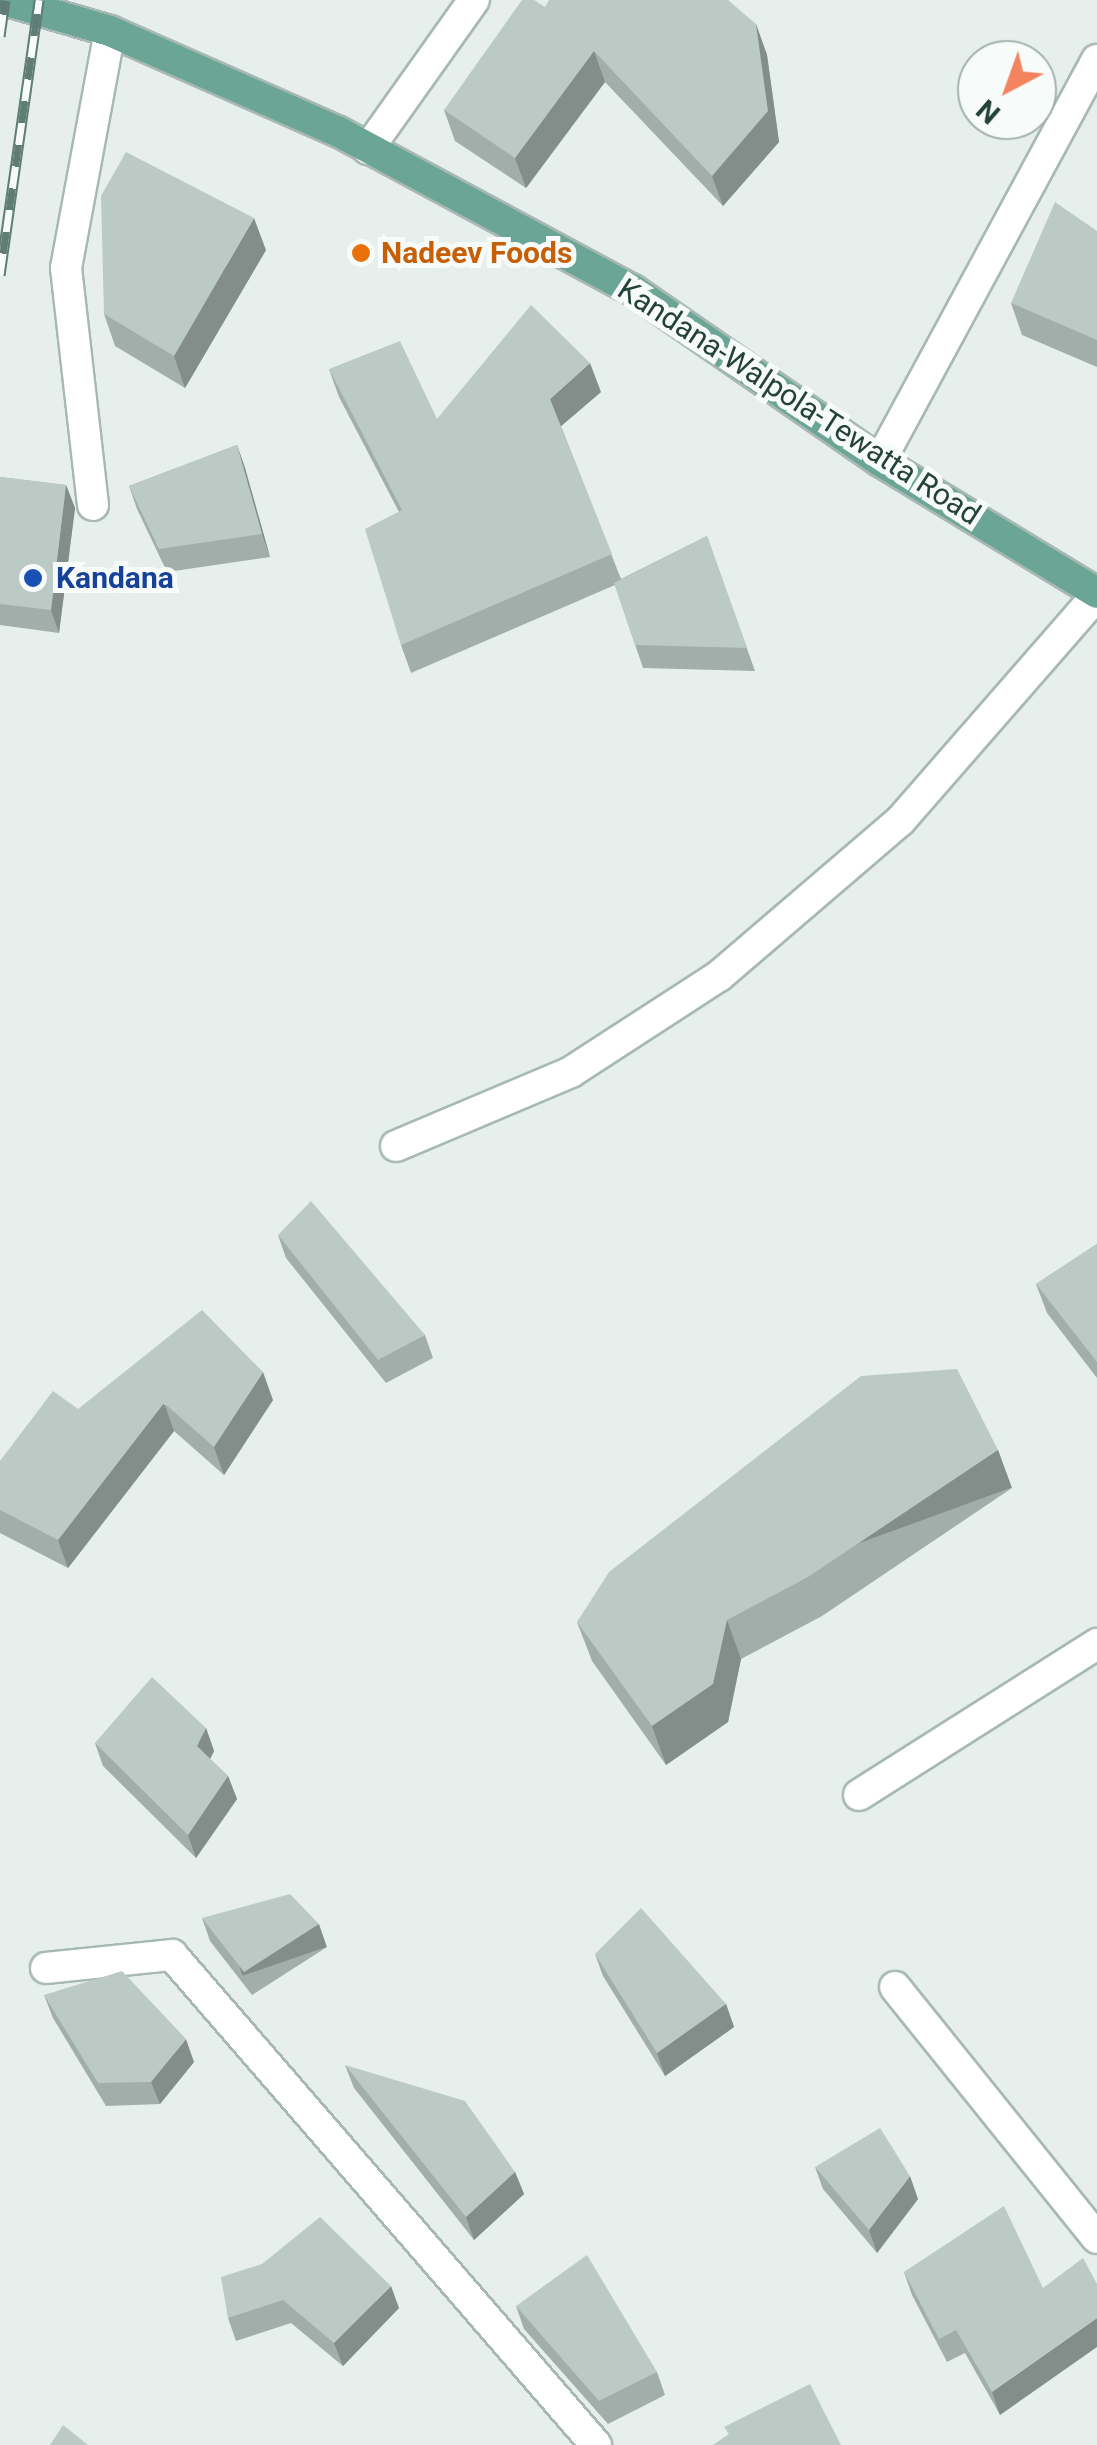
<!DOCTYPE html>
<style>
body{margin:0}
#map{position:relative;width:1097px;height:2445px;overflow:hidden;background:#e6efeb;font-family:Roboto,sans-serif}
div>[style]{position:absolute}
.roads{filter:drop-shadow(2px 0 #a8b8b2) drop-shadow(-2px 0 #a8b8b2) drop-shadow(0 2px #a8b8b2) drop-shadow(0 -2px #a8b8b2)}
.street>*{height:30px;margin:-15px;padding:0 15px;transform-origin:15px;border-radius:15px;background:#fff}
.primary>*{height:30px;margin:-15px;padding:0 15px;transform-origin:15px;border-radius:15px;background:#6aa596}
.rail>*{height:11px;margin-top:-5.5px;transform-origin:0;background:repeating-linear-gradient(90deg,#f7fbf9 0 22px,#5f7d75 0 44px);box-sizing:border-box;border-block:2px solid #5f7d75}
.wall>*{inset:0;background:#a1aea9}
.shaded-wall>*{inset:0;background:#838d89;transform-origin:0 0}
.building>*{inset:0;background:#bbcac4}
.dots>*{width:28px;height:28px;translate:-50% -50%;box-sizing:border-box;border:5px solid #f7fbf9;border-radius:50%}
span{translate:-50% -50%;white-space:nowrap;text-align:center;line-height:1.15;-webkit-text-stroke:10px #f7fbf9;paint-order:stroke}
.food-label{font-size:30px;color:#c56008;font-weight:700}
.left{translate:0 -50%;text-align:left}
.street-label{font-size:30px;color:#24423a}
.transit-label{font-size:30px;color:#164399;font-weight:700}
.north{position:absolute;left:957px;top:40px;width:100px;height:100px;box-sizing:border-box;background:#f7fbf9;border:2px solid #a3b1ad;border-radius:50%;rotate:221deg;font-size:28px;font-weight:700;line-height:40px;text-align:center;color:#24423a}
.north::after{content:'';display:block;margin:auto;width:35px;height:45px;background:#f4845f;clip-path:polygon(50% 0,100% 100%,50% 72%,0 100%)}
</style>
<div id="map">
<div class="roads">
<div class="street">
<i style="left:368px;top:149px;width:183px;rotate:-54.6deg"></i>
<i style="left:880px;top:461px;width:456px;rotate:-61.6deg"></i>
<i style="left:93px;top:505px;width:239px;rotate:-96.5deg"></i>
<i style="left:66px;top:268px;width:241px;rotate:-79.5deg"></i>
<i style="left:396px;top:1146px;width:190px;rotate:-22.9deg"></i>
<i style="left:571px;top:1072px;width:176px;rotate:-33deg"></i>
<i style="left:719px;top:976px;width:238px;rotate:-40.6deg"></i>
<i style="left:900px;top:821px;width:300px;rotate:-48.9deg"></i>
<i style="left:859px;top:1795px;width:282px;rotate:-32.4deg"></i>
<i style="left:46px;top:1968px;width:127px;rotate:-5.9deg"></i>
<i style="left:172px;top:1955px;width:648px;rotate:49.13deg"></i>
<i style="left:895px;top:1987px;width:322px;rotate:51.2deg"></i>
</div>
<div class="primary">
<i style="left:4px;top:0;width:110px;rotate:16.3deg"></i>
<i style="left:110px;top:31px;width:250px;rotate:23.8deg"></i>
<i style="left:339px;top:132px;width:334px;rotate:28.3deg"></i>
<i style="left:633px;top:290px;width:300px;rotate:34.7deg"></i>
<i style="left:880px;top:461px;width:254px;rotate:31.3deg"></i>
</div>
</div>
<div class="rail">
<i style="left:0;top:36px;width:36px;rotate:-82deg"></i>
<i style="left:0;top:275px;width:278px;rotate:-81.9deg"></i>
</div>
<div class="wall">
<i style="clip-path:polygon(545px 7px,756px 24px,767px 55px,779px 142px,723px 206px,605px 82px,526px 188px,455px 141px,444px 110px)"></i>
<i style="clip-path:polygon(1097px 231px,1097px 367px,1022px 335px,1011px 303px)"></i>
<i style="clip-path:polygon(266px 250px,185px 388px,115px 346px,104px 314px)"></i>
<i style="clip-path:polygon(329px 369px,437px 419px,601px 392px,561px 426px,621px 579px,707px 536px,755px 671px,643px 668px,615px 585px,411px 673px,401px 645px,399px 512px,339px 397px)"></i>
<i style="clip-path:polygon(237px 445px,245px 468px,270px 557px,167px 572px,137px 509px,129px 486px)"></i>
<i style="clip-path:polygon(0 477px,66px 485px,75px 508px,59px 633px,0 625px)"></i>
<i style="clip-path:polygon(278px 1235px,425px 1335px,433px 1358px,386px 1383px,286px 1258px)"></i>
<i style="clip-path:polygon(1097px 1244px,1097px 1378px,1047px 1313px,1036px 1284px)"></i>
<i style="clip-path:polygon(273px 1400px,224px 1475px,174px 1431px,68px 1568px,0 1533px,0 1461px,78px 1409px)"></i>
<i style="clip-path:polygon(998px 1450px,1012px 1488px,822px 1616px,741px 1659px,728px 1722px,666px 1765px,592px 1661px,577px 1622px)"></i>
<i style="clip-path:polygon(206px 1728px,214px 1751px,210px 1759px,228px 1776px,237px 1799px,196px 1858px,103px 1766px,95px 1743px)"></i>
<i style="clip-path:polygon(202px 1918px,327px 1947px,252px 1995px,210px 1941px)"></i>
<i style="clip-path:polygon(595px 1954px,726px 2004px,734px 2027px,665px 2076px,603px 1976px)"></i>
<i style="clip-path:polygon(44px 1995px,194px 2062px,160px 2104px,106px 2106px,53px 2018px)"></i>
<i style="clip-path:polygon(345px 2065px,515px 2172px,524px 2194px,474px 2240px,354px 2088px)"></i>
<i style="clip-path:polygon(815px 2167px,918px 2199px,877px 2253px,823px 2189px)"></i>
<i style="clip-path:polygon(262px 2264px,399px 2308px,343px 2366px,291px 2323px,236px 2341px,228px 2318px)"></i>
<i style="clip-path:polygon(904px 2272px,1043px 2288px,1000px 2415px,965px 2353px,947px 2362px,912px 2295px)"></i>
<i style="clip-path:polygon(516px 2306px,657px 2372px,665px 2395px,608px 2424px,524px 2329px)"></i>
</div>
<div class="shaded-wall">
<i style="clip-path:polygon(756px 24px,767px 55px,779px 142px,723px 206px,712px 176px)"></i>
<i style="clip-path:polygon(594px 51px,605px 82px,526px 188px,515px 158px)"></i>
<i style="clip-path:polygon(254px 218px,266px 250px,185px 388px,174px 356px)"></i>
<i style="clip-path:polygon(590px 363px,601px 392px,560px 427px,550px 399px)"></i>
<i style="clip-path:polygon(237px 445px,245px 468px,270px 557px,262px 534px)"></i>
<i style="clip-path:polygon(66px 485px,75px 508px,59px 633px,51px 610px)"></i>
<i style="clip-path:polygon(263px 1372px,273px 1400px,224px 1475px,214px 1447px)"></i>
<i style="clip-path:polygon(164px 1403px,174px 1431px,68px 1568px,58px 1540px)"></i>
<i style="left:998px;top:1450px;width:40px;height:229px;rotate:70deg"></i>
<i style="clip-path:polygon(727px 1620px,741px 1659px,728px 1722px,666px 1765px,652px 1726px)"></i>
<i style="clip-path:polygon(206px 1728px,214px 1751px,205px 1769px,197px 1746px)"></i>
<i style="clip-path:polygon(228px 1776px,237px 1799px,196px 1858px,188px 1835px)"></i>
<i style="left:319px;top:1924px;width:24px;height:89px;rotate:71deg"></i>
<i style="clip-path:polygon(726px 2004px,734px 2027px,665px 2076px,657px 2053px)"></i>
<i style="clip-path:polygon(186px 2039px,194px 2062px,160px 2104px,151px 2082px)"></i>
<i style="clip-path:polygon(515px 2172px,524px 2194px,474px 2240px,466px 2217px)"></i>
<i style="clip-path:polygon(910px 2176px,918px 2199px,877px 2253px,869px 2230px)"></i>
<i style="clip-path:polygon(391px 2286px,399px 2308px,343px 2366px,334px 2343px)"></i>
<i style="clip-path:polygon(1097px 2318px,1097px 2347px,1000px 2415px,992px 2392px)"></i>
</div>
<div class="building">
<i style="clip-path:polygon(522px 0,534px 0,545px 7px,549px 0,728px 0,756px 24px,768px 111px,712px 176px,594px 51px,515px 158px,444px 110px)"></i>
<i style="clip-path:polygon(126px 152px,254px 218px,174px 356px,104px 314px,101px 196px)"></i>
<i style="clip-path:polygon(1055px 202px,1097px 231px,1097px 340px,1011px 303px)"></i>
<i style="clip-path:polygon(531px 305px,590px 363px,550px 399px,612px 554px,401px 645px,365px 529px,402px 510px,329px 369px,400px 341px,437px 419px)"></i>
<i style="clip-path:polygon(237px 445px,262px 534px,159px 549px,129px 486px)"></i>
<i style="clip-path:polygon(0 477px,66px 485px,51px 610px,0 604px)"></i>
<i style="clip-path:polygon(707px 536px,747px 648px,635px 645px,614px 583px)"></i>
<i style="clip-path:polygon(311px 1201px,425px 1335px,378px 1360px,278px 1235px)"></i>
<i style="clip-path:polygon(1097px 1244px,1097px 1362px,1036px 1284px)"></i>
<i style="clip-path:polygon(202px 1310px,263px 1372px,214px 1447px,164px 1403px,58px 1540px,0 1510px,0 1461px,53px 1391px,78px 1409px)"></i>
<i style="clip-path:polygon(957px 1369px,998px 1450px,808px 1577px,727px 1620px,713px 1684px,652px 1726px,577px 1622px,609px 1572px,861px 1376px)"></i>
<i style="clip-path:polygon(152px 1677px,206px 1728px,197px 1746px,228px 1776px,188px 1835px,95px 1743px)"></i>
<i style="clip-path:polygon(290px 1894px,319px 1924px,244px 1972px,202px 1918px)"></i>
<i style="clip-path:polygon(641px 1908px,726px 2004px,657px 2053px,595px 1954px)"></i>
<i style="clip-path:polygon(122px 1971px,186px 2039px,151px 2082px,98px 2083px,44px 1995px)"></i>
<i style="clip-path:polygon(345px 2065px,465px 2101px,515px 2172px,466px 2217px)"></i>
<i style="clip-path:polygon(880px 2128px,910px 2176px,869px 2230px,815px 2167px)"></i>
<i style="clip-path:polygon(1004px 2206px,1043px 2288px,1083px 2258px,1097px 2284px,1097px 2318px,992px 2392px,956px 2330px,939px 2339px,904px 2272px)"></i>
<i style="clip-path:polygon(320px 2217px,391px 2286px,334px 2343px,283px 2300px,228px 2318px,221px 2277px,262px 2264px)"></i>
<i style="clip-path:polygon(587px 2255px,657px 2372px,599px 2401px,516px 2306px)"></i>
<i style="clip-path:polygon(810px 2384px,841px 2445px,713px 2445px,729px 2434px,724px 2427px)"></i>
<i style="clip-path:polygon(63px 2425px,88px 2445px,50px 2445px)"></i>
</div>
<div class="dots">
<i style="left:361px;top:253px;background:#e8710a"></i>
<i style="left:33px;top:578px;background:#1a4fb4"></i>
</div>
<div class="food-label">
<span class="left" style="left:381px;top:253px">Nadeev Foods</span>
</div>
<div class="street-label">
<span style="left:799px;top:402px;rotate:33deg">Kandana-Walpola-Tewatta Road</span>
</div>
<div class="transit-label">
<span class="left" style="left:56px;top:578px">Kandana</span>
</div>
<div class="north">N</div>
</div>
